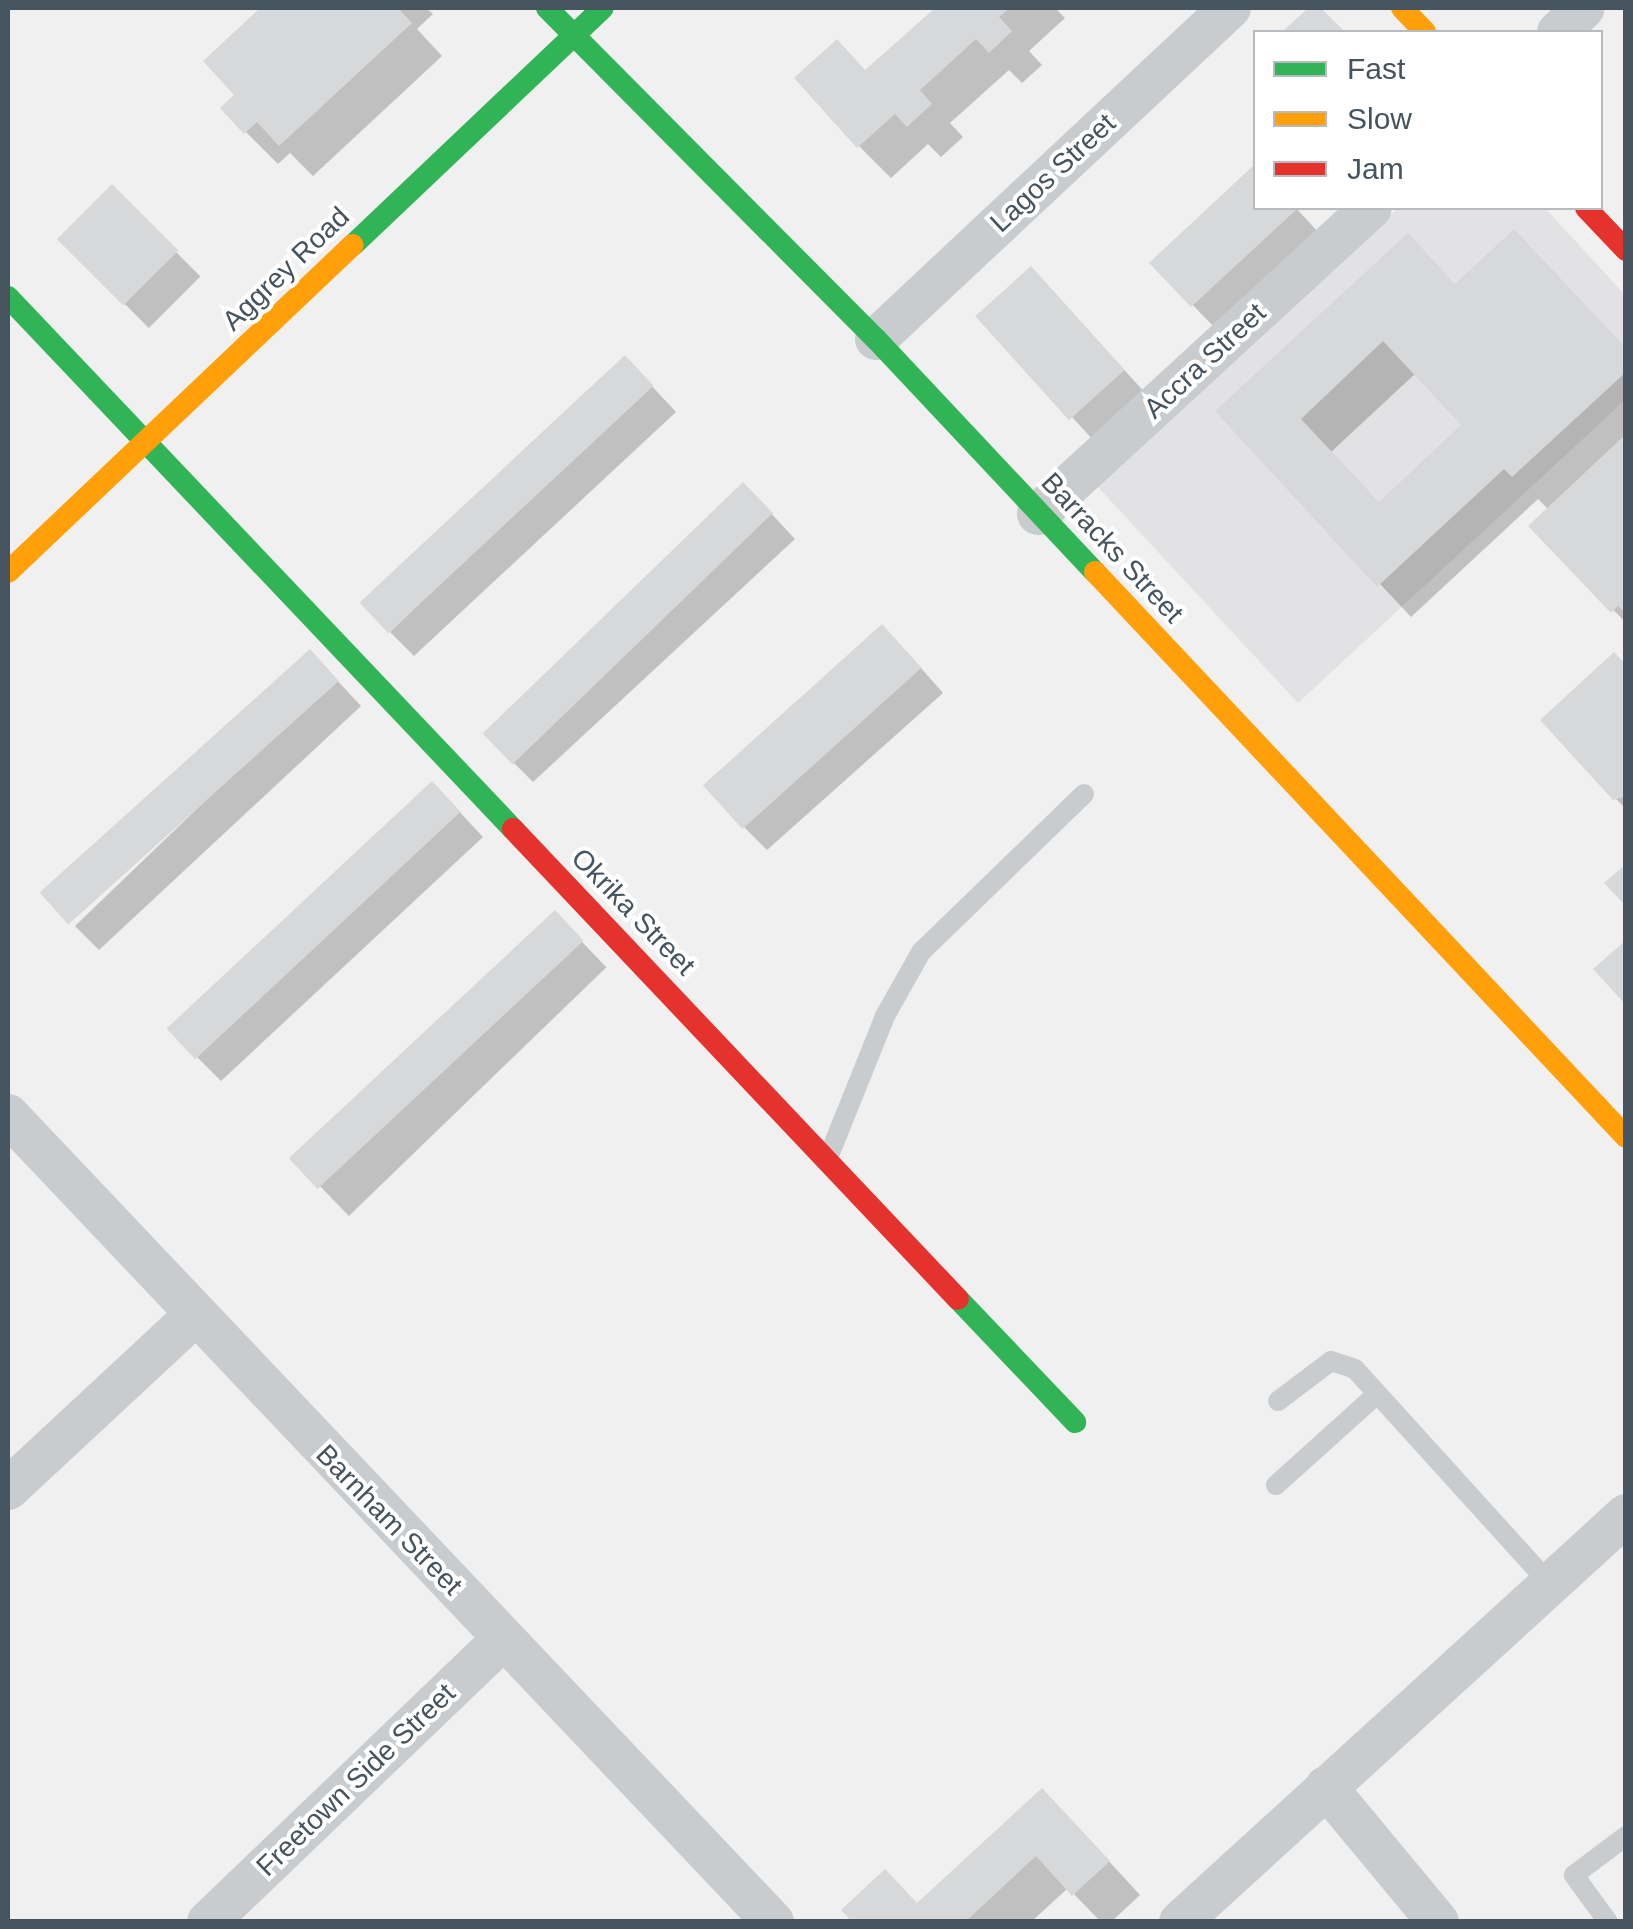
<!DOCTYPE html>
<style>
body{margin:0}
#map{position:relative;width:1633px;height:1929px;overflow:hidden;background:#f1f0f0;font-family:Arial,sans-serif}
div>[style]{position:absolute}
.education>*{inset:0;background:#e2e1e3}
.shadow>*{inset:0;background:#0003;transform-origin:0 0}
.building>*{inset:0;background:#d7d8d9;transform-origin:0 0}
.lane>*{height:20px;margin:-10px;padding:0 10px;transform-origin:10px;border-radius:10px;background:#c9cccf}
.street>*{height:42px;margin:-21px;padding:0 21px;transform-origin:21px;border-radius:21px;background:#c9cccf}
.fast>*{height:22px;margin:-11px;padding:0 11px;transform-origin:11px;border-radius:11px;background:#30b455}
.slow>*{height:22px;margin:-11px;padding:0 11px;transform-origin:11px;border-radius:11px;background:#ff9f0a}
.jam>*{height:22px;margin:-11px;padding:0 11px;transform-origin:11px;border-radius:11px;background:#e5322d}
span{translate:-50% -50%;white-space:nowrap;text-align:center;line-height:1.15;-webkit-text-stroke:8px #fff;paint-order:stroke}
.street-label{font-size:28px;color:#45545f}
.frame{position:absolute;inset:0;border:10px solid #45545f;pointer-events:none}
.legend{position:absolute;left:1253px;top:30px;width:350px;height:180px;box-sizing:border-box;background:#fff;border:2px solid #b5bbbf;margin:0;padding:12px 18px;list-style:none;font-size:30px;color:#45545f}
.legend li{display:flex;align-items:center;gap:20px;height:50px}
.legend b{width:50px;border:2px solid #b5bbbf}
</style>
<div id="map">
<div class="education">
<i style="clip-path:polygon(1398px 208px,1545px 208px,1625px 295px,1625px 400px,1298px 703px,1097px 486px)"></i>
</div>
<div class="shadow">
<i style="clip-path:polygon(264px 8px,426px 8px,433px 14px,417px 29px,442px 56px,313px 176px,290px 153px,278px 164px,246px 132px,223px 108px,237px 95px,206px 61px)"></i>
<i style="clip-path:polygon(938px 8px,1055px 8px,1065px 18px,1029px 51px,1042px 65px,1022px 83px,1009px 70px,950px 123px,963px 137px,941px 157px,928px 144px,891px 178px,859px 146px,867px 72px)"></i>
<i style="left:112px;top:188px;width:125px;height:73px;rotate:45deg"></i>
<i style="clip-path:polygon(1256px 208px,1296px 208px,1320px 234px,1217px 330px,1152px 263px)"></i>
<i style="clip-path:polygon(evenodd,1456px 286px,1626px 350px,1626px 623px,1532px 526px,1549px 510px,1538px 499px,1411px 617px,1219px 412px,1456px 286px,1416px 373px,1465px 425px,1380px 504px,1331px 452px,1416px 373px)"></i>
<i style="clip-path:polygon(1055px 294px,1148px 396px,1096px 443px,979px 317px)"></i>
<i style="clip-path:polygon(649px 383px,676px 412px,414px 656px,390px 632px)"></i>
<i style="clip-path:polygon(767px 509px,795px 539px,533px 782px,509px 758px)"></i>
<i style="clip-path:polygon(906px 651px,943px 693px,767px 850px,743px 826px)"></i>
<i style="clip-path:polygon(1626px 667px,1626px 809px,1615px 798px)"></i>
<i style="clip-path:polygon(334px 677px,361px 706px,99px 950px,75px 926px)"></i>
<i style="clip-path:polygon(456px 808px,483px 837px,221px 1081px,197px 1057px)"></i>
<i style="left:555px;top:914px;width:74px;height:358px;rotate:46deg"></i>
<i style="clip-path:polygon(1074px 1823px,1140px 1895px,1111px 1922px,1101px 1922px,1068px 1888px,1031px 1922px,856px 1922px,918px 1905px)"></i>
</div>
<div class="building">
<i style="clip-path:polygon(260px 8px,398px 8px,412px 23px,279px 146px,257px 122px,244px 134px,220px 108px,234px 95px,203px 61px)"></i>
<i style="clip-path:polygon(935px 8px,1010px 8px,999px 17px,1012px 31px,989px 53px,976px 39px,920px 90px,932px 104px,907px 127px,895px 114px,857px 148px,794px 78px,837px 39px,865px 70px)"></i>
<i style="clip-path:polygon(1308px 8px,1321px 8px,1345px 32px,1282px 32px)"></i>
<i style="clip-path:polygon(1256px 163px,1256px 208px,1298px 208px,1191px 307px,1149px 263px)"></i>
<i style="left:112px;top:184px;width:94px;height:78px;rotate:45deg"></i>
<i style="clip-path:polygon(evenodd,1514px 229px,1626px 348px,1626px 372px,1512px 477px,1504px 469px,1377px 587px,1215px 411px,1408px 233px,1455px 284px,1514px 229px,1383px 341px,1461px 425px,1379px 502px,1301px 419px,1383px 341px)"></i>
<i style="left:1031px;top:266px;width:140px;height:75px;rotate:48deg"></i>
<i style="left:625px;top:355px;width:42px;height:363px;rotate:47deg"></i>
<i style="clip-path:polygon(1626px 434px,1626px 613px,1618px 606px,1611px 613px,1528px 526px)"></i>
<i style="left:743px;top:482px;width:43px;height:362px;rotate:46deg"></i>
<i style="left:882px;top:624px;width:59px;height:241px;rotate:48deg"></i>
<i style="left:310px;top:649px;width:43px;height:364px;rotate:48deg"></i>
<i style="clip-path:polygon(1614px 652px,1626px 665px,1626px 796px,1613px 800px,1540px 720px)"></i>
<i style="left:432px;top:781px;width:42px;height:363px;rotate:47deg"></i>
<i style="clip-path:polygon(1626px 864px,1626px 906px,1604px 883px)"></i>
<i style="left:555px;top:910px;width:42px;height:364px;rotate:47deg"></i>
<i style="clip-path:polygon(1626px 940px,1626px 1005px,1593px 969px)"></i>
<i style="clip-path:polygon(1042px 1788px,1110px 1861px,1072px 1896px,1036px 1856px,965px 1922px,852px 1922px,841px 1910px,885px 1869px,917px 1903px)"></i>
</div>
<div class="lane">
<i style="left:828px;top:1158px;width:153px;rotate:-68.1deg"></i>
<i style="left:885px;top:1016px;width:73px;rotate:-60.6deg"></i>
<i style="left:921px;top:952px;width:227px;rotate:-44.1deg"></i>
<i style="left:1278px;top:1401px;width:66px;rotate:-37deg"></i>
<i style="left:1331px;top:1361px;width:25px;rotate:18deg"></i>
<i style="left:1355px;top:1369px;width:290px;rotate:47.8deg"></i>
<i style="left:1276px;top:1485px;width:136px;rotate:-42deg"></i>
<i style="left:1608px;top:1922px;width:58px;rotate:-125.9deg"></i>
<i style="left:1574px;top:1875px;width:65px;rotate:-36.9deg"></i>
</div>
<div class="street">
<i style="left:1558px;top:32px;width:35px;rotate:-43deg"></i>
<i style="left:876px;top:339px;width:485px;rotate:-43.1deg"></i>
<i style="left:1038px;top:514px;width:452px;rotate:-42.6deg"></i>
<i style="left:8px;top:1115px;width:1112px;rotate:46.53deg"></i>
<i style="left:8px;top:1489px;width:254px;rotate:-42.9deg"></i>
<i style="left:1326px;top:1787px;width:175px;rotate:50.3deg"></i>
<i style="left:208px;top:1922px;width:409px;rotate:-43.8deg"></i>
<i style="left:1180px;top:1922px;width:604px;rotate:-42.38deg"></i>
</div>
<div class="fast">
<i style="left:547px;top:8px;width:467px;rotate:45.2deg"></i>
<i style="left:876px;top:339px;width:320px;rotate:46.8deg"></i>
<i style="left:353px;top:245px;width:344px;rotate:-43.5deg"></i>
<i style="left:8px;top:297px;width:734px;rotate:46.49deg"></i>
<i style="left:958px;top:1299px;width:170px;rotate:46.4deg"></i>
</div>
<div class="slow">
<i style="left:1402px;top:8px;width:33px;rotate:46deg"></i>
<i style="left:8px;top:572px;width:475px;rotate:-43.5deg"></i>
<i style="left:1095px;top:572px;width:775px;rotate:46.78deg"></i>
</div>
<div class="jam">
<i style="left:1586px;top:208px;width:58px;rotate:46.4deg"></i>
<i style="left:513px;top:829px;width:647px;rotate:46.57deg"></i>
</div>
<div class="street-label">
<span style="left:1053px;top:173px;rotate:-43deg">Lagos Street</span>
<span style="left:286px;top:269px;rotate:-44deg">Aggrey Road</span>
<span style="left:1205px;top:361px;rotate:-43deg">Accra Street</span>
<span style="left:1112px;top:548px;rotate:47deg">Barracks Street</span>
<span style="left:633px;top:912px;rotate:46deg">Okrika Street</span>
<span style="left:389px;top:1520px;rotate:46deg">Barnham Street</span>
<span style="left:356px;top:1780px;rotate:-44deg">Freetown Side Street</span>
</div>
<div class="frame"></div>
<ul class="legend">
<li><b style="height:12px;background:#30b455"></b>Fast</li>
<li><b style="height:12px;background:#ff9f0a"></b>Slow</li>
<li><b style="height:12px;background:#e5322d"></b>Jam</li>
</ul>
</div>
